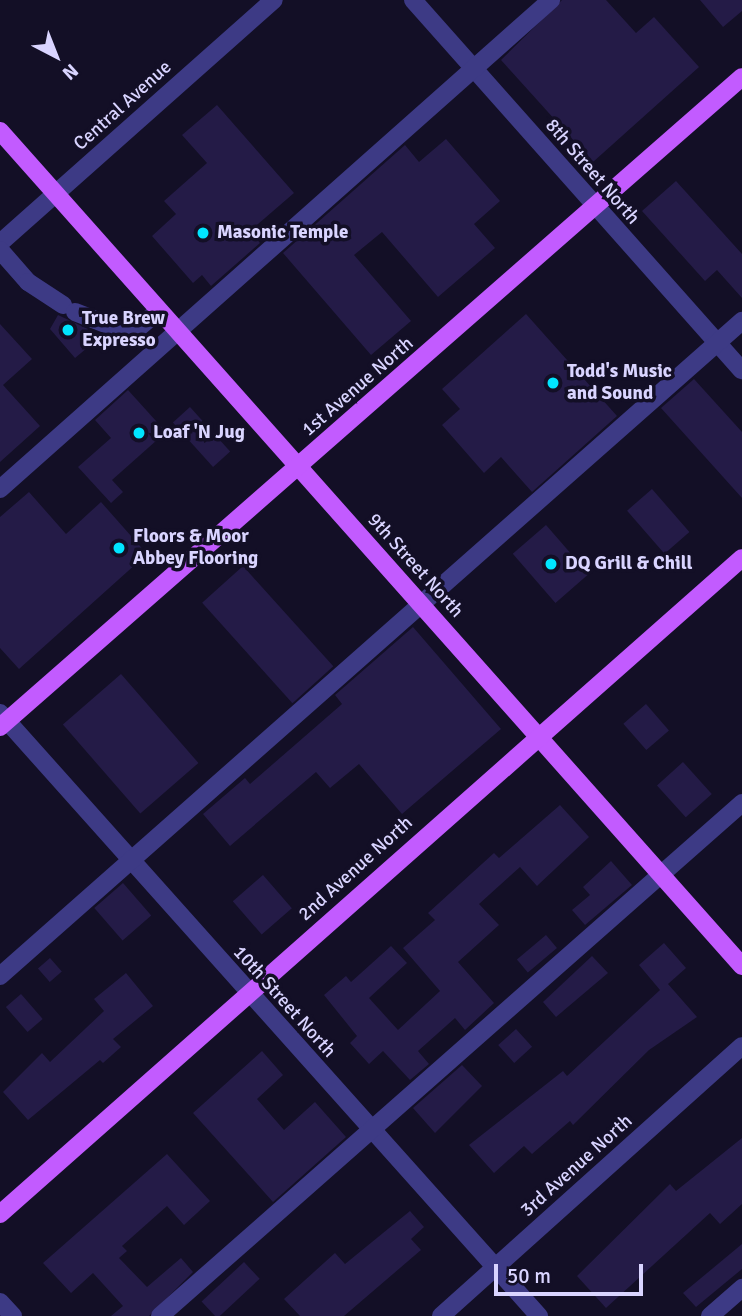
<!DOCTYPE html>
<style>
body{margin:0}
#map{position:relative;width:742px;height:1316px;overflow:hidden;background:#130f26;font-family:Signika,sans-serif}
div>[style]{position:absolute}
.building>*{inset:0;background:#241b47;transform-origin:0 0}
.minor>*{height:18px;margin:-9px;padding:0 9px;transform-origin:9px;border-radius:9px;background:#3d3a85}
.major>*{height:18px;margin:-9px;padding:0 9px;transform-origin:9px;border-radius:9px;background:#c25bff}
.dots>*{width:19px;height:19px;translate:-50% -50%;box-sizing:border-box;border:4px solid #130f26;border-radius:50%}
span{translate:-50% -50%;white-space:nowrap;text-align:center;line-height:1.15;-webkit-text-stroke:7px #130f26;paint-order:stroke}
.street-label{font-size:19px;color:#d9d4ff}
.poi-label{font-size:19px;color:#d9d4ff;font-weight:700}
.left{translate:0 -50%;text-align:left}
.north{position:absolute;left:21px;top:21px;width:70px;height:70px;-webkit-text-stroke:5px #130f26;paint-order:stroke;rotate:138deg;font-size:19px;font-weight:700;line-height:28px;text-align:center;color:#d9d4ff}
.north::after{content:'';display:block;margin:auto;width:24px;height:32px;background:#d9d4ff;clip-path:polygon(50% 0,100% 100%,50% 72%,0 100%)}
.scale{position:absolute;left:494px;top:1264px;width:149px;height:32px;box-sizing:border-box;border:4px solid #d9d4ff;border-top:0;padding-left:9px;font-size:21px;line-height:24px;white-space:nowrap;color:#d9d4ff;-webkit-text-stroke:5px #130f26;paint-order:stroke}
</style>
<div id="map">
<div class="building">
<i style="clip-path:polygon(562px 0,606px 0,636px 33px,654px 17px,699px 67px,593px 162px,501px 60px)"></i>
<i style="clip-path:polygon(700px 0,742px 0,742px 11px,723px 27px)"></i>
<i style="clip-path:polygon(217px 105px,294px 193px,250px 231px,260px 243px,211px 286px,202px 275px,193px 283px,152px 236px,176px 214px,164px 201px,207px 163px,182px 135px)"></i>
<i style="clip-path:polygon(446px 139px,500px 201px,474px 224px,495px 248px,438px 297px,382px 232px,354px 255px,411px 321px,371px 355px,283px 253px,405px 145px,419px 162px)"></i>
<i style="clip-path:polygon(676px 181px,742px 254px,742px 298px,717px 270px,705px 281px,642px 211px)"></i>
<i style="clip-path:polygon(526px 314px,617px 416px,532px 492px,501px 457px,484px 473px,442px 425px,460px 409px,442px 389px)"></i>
<i style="clip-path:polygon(58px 315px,88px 329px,81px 341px,87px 348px,75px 358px,50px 329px)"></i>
<i style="clip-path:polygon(0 324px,32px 359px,3px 385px,40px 426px,0 462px)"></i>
<i style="clip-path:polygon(694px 379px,742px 432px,742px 498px,661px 408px)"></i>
<i style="clip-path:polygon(128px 390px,166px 432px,112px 480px,123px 492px,111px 503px,78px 467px,111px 438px,95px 420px)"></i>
<i style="left:190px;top:407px;width:60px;height:23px;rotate:48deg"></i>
<i style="left:652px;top:489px;width:57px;height:33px;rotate:49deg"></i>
<i style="clip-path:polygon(29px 492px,66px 534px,101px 502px,147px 554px,19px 669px,0 648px,0 517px)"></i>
<i style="left:546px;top:525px;width:65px;height:44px;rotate:49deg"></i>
<i style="left:243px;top:566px;width:135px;height:55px;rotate:48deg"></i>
<i style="clip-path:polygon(413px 627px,501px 729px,402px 814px,359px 764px,330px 788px,316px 772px,230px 846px,203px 814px,245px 778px,250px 784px,342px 704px,335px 695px)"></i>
<i style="left:121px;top:674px;width:118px;height:77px;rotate:49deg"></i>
<i style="left:646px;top:704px;width:35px;height:30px;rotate:49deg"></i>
<i style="left:683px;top:762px;width:43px;height:35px;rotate:48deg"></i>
<i style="clip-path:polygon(560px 805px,589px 837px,537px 886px,520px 867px,479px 904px,499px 925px,458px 962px,494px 1003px,465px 1030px,455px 1018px,418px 1051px,429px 1064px,410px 1080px,383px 1051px,369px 1064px,350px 1043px,357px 1036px,324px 995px,346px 976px,351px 982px,391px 946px,407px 963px,369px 998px,398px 1030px,440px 991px,403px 948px,435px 920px,428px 913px,494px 853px,499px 858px)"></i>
<i style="clip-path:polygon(611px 861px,632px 885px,585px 925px,572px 910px,590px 895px,583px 887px)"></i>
<i style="left:263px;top:875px;width:44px;height:40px;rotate:49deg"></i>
<i style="left:123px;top:883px;width:43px;height:38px;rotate:49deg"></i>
<i style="left:546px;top:935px;width:17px;height:38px;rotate:50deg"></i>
<i style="clip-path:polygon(664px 943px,686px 968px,668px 984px,697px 1017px,649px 1050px,573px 1125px,570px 1121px,532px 1154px,524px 1146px,494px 1173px,469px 1145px,563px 1071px,567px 1076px,660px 990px,639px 965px)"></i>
<i style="clip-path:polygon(592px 956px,608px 973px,556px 1017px,543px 1002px)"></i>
<i style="left:50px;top:958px;width:18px;height:16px;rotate:49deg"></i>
<i style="clip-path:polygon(126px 973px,153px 1006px,113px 1039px,121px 1047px,103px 1063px,100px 1060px,28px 1120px,3px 1092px,42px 1053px,50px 1062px,104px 1011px,94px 999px)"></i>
<i style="left:21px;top:994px;width:33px;height:20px;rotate:49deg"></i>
<i style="left:516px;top:1029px;width:24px;height:24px;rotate:48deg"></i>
<i style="clip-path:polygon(262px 1051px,283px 1075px,257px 1099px,284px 1130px,315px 1102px,346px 1137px,273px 1202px,193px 1113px)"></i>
<i style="clip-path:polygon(462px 1065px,482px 1086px,435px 1133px,413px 1108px)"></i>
<i style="clip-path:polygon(742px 1138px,742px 1204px,720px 1224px,710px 1213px,606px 1308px,577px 1276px,670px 1184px,676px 1191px)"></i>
<i style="clip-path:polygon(167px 1154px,210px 1201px,184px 1225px,167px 1206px,122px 1246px,127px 1251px,119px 1258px,147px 1287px,181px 1258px,193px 1272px,149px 1316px,111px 1316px,123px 1306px,93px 1273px,71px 1293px,43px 1263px)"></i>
<i style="clip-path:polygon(410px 1211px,424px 1227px,411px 1239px,421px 1250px,344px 1316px,300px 1316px,284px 1299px,335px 1253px,345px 1264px)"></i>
<i style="clip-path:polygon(742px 1244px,742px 1269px,696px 1307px,683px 1293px)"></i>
<i style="left:244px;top:1262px;width:23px;height:58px;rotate:47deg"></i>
</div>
<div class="minor">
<i style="left:413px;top:0;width:495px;rotate:48.4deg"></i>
<i style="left:0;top:243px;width:366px;rotate:-41.6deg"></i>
<i style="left:0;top:250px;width:43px;rotate:48.8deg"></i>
<i style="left:28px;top:282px;width:42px;rotate:33.3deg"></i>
<i style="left:75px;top:312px;width:60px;rotate:21.4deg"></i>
<i style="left:131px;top:334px;width:35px;rotate:-40deg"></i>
<i style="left:0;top:489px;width:737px;rotate:-41.59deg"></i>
<i style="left:0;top:713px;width:809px;rotate:48.21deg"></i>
<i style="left:0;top:976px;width:990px;rotate:-41.44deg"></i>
<i style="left:0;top:1302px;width:19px;rotate:47deg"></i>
<i style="left:160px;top:1316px;width:776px;rotate:-41.39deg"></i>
<i style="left:441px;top:1316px;width:404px;rotate:-41.9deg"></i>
<i style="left:710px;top:1316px;width:43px;rotate:-41.2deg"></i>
</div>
<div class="major">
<i style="left:0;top:131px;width:1117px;rotate:48.37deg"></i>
<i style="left:0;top:727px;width:986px;rotate:-41.22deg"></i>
<i style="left:0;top:1214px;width:990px;rotate:-41.48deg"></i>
</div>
<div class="dots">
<i style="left:203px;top:233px;background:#00e5ff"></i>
<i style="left:68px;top:330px;background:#00e5ff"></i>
<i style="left:553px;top:383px;background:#00e5ff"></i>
<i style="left:139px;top:433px;background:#00e5ff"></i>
<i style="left:119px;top:548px;background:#00e5ff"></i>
<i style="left:551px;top:564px;background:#00e5ff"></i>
</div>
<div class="street-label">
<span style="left:123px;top:106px;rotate:-42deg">Central Avenue</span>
<span style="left:592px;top:172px;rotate:49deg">8th Street North</span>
<span style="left:358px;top:387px;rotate:-41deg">1st Avenue North</span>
<span style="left:415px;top:566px;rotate:48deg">9th Street North</span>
<span style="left:356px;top:869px;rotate:-42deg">2nd Avenue North</span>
<span style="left:284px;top:1002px;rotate:48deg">10th Street North</span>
<span style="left:577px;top:1166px;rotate:-42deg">3rd Avenue North</span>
</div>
<div class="poi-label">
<span class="left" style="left:217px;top:233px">Masonic Temple</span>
<span class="left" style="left:82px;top:330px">True Brew<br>Expresso</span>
<span class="left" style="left:567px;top:383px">Todd's Music<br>and Sound</span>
<span class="left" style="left:153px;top:433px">Loaf 'N Jug</span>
<span class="left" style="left:133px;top:548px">Floors &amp; Moor<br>Abbey Flooring</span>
<span class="left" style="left:565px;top:564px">DQ Grill &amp; Chill</span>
</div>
<div class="north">N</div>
<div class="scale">50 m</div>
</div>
